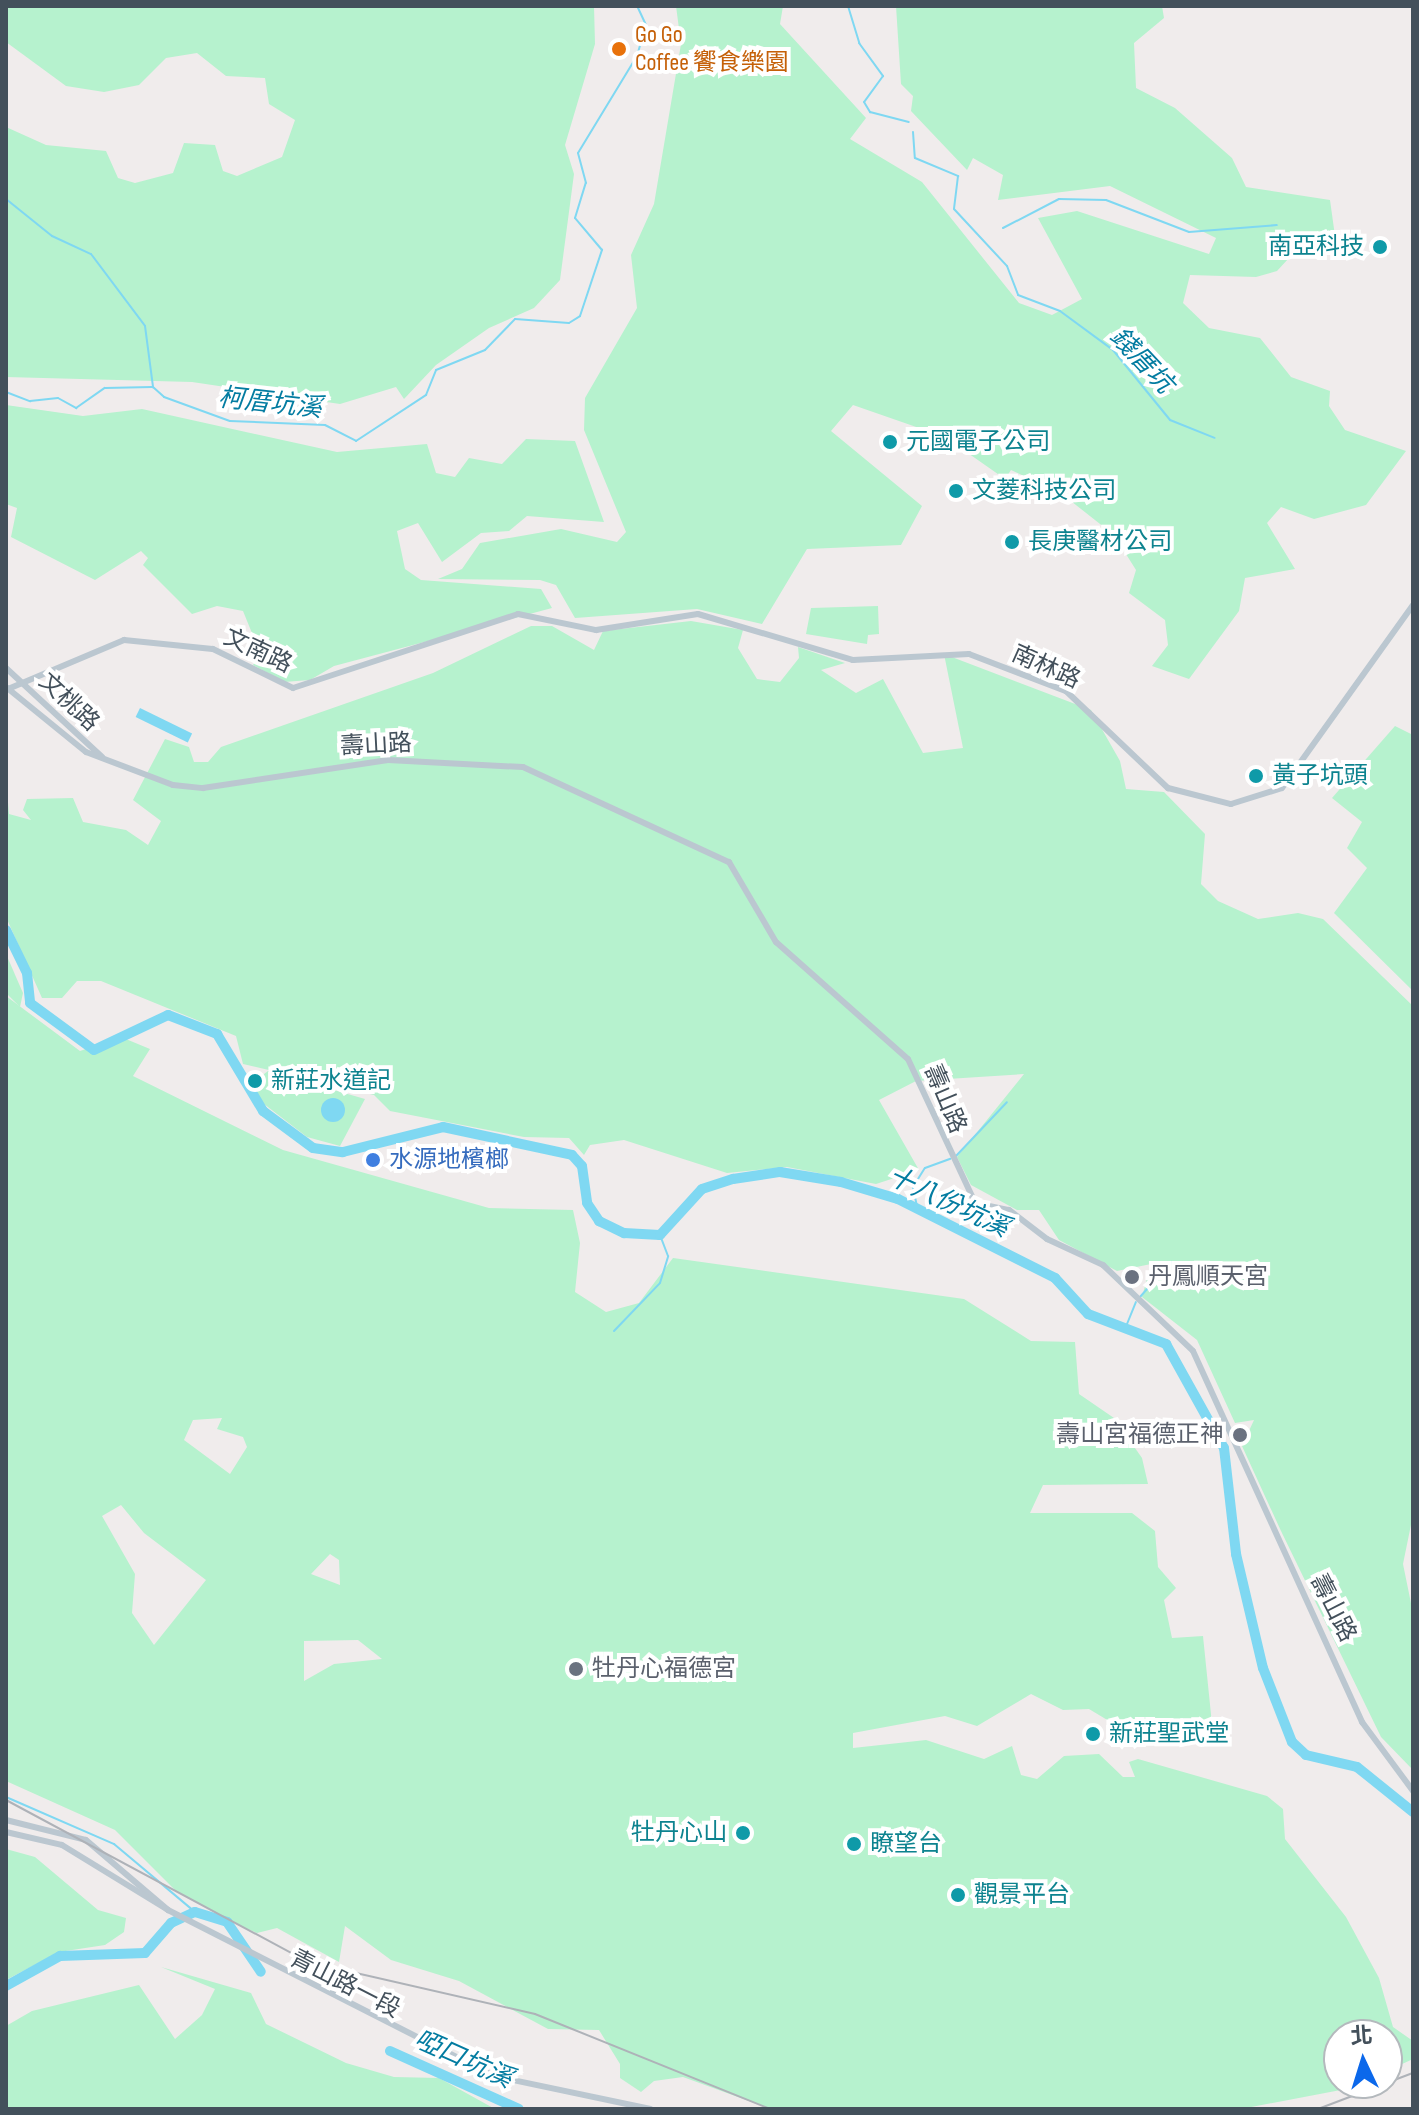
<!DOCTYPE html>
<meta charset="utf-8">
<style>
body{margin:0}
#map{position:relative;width:1419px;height:2115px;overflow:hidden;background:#f0ecec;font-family:"Sofia Sans Condensed","Noto Sans TC",sans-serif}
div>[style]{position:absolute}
.green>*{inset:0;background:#b6f2ce}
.water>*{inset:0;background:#7fd8f2;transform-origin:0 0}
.round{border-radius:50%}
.stream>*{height:2px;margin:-1px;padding:0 1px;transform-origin:1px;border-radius:1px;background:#7fd8f2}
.river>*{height:10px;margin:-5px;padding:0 5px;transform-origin:5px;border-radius:5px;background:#7fd8f2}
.tertiary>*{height:6px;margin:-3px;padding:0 3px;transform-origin:3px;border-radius:3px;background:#bbc7d0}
.rail>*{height:2px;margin:-1px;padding:0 1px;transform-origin:1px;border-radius:1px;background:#aeb2b8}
.dots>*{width:22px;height:22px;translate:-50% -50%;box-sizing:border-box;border:4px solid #fff;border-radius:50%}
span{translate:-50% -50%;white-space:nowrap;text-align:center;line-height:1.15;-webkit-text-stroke:8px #fff;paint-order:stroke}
.food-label{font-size:24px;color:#c56008}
.left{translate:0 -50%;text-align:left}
.culture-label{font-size:24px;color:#0d838f}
.right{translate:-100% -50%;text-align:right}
.street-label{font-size:24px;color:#43505b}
.shop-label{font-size:24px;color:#366cbe}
.worship-label{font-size:24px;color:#5b616d}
.water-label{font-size:26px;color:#037ca1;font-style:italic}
.frame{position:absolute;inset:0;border:8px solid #43505b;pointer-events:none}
.north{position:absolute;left:1323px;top:2019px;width:80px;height:80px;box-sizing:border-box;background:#fff;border:2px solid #b4b9bd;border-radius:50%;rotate:356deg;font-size:22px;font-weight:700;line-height:32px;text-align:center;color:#43505b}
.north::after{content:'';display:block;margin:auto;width:28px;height:36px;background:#0b68eb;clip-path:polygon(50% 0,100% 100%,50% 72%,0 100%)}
</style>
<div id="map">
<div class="green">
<i style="clip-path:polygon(6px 6px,594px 6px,595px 44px,565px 145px,574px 174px,560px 280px,534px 308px,489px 328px,436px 365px,404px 399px,396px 387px,340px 404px,192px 382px,6px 377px,6px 127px,46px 145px,106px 151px,118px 178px,135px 183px,173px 173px,184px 143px,215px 145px,223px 171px,237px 176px,282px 157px,295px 120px,269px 104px,265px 78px,226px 76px,197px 53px,166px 58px,139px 85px,104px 92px,66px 86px,6px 42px)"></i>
<i style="clip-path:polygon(676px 6px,783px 6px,780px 24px,866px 118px,850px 139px,922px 182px,1019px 303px,1052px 315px,1082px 299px,1038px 218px,1077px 211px,1209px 254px,1216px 238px,1110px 186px,998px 200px,1003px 175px,973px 158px,967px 170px,911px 111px,913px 96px,901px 84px,896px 6px,1162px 6px,1164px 18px,1134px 43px,1136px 88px,1175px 108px,1232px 158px,1246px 187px,1330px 200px,1335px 236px,1313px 232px,1277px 271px,1256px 277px,1190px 275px,1183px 303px,1209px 328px,1260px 338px,1291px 377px,1330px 391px,1329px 406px,1345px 430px,1406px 451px,1366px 505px,1314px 519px,1281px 507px,1267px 523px,1295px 569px,1245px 578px,1239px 611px,1189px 679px,1152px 666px,1168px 645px,1165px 620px,1129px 593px,1136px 570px,1114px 535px,1062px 494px,1011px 470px,1005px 479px,945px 437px,853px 405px,831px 431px,922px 506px,901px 545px,807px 549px,762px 624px,697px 609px,575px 618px,556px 585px,540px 580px,438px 579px,462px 569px,480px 543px,561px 529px,617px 542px,626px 532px,584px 430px,585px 398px,637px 308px,631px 255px,654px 204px,681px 44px)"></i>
<i style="clip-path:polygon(6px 405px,83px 416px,142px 409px,337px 452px,427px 444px,436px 473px,455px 477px,469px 458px,502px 464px,526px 439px,575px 441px,604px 522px,527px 516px,509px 531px,481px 533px,442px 562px,418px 523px,397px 531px,405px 569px,421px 580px,541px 589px,552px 608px,334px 666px,310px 680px,284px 682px,253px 665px,260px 653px,243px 611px,217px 606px,192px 614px,143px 565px,148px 558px,141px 551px,95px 580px,11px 537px,17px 508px,6px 504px)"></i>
<i style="clip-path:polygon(878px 606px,879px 634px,868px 635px,867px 644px,806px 634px,811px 608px)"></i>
<i style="clip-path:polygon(691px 621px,743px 630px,738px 648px,757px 679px,780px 682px,799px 658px,798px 647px,845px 663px,821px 670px,856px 693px,883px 679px,923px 753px,963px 748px,944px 654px,1091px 710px,1120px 761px,1126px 789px,1164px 792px,1205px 834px,1201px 884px,1218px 901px,1258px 919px,1298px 913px,1323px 919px,1413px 1006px,1413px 1515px,1403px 1564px,1413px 1613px,1413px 1770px,1381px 1737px,1281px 1531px,1242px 1446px,1254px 1420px,1235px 1423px,1197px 1340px,1142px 1297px,1151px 1264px,1117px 1271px,1059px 1240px,1039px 1210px,1017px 1210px,971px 1185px,957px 1157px,1024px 1074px,916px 1081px,879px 1100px,919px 1170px,876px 1184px,787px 1167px,727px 1173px,624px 1140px,590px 1145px,584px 1155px,569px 1138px,524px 1137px,390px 1111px,374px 1095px,243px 1064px,236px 1036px,101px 981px,77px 981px,62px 998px,42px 998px,6px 917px,6px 779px,9px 814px,31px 820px,23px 810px,27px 799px,73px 798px,83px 822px,126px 830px,148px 845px,161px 821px,133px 800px,165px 739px,189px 747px,194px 762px,208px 762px,221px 747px,433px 673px,531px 626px,552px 626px,594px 650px,603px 631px)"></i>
<i style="clip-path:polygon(1395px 726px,1413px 735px,1413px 991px,1334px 913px,1367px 868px,1347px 848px,1362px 822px,1332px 798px)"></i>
<i style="clip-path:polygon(6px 954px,23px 993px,20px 1007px,6px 993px)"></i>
<i style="clip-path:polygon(evenodd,6px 996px,80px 1051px,121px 1037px,150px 1049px,133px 1076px,283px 1150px,489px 1208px,573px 1210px,580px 1243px,575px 1292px,606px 1312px,639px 1303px,673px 1258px,964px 1299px,1031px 1341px,1075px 1342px,1079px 1394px,1114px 1418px,1142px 1458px,1148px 1484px,1043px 1485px,1030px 1513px,1132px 1513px,1155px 1531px,1158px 1567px,1176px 1588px,1164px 1600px,1172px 1638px,1203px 1636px,1212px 1724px,1144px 1742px,1089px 1709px,1063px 1710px,1031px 1694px,977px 1726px,945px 1716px,853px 1733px,853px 1748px,926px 1740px,984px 1759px,1012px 1746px,1021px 1775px,1037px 1779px,1064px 1756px,1099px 1754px,1123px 1777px,1135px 1777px,1129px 1762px,1138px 1759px,1267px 1796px,1283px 1809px,1285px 1839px,1346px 1917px,1379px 1978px,1393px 2027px,1413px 2041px,1413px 2059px,1387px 2071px,1387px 2035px,1339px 2035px,1339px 2083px,1346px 2089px,1241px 2109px,771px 2109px,683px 2077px,654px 2081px,641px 2092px,620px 2078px,620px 2064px,599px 2030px,548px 2029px,459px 1981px,391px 1960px,345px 1926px,339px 1962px,277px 1928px,257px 1933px,240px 1926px,176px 1891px,115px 1830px,6px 1781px,6px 996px,222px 1418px,217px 1429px,243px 1437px,247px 1447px,230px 1474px,184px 1440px,193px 1420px,222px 1418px,6px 996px,121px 1505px,144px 1533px,206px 1580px,154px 1645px,132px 1613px,135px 1574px,102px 1516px,121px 1505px,6px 996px,330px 1554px,339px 1560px,340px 1585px,311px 1574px,330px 1554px,6px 996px,358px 1640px,382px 1659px,334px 1664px,304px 1681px,304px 1641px,358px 1640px)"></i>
<i style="clip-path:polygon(268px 1071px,365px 1099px,340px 1146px,307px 1137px,264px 1104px,251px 1084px)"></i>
<i style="clip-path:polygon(6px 1849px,35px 1857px,98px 1910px,126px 1918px,124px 1932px,105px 1945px,59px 1952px,6px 1980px)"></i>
<i style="clip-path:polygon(161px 1967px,251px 1993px,266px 2024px,346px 2063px,394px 2077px,439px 2078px,495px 2109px,6px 2109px,6px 2026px,32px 2011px,139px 1985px,175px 2039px,202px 2015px,215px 1989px)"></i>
</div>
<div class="water">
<i style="left:140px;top:708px;width:58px;height:10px;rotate:26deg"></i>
<i class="round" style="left:321px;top:1098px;width:24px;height:24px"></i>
</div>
<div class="stream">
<i style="left:848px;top:6px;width:39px;rotate:73deg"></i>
<i style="left:859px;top:43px;width:41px;rotate:54deg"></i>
<i style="left:883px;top:76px;width:32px;rotate:126deg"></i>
<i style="left:864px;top:102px;width:12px;rotate:59deg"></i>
<i style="left:870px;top:112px;width:40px;rotate:14.4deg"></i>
<i style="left:913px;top:132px;width:26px;rotate:86deg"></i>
<i style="left:915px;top:158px;width:47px;rotate:22.7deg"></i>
<i style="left:958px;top:176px;width:33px;rotate:97deg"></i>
<i style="left:954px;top:209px;width:78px;rotate:47.1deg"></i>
<i style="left:1007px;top:266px;width:31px;rotate:69deg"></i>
<i style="left:1018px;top:295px;width:45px;rotate:20.9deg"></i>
<i style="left:1060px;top:311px;width:66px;rotate:36.3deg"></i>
<i style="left:1113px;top:350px;width:90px;rotate:50.8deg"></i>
<i style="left:1170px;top:420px;width:48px;rotate:21.8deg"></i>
<i style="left:6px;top:199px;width:59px;rotate:38.8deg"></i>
<i style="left:52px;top:236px;width:43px;rotate:24.8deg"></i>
<i style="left:91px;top:254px;width:90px;rotate:53.1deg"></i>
<i style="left:145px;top:326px;width:62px;rotate:82.5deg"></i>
<i style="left:153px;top:387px;width:15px;rotate:42deg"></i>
<i style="left:164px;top:397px;width:70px;rotate:20deg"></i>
<i style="left:230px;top:421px;width:95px;rotate:2.4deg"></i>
<i style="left:325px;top:425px;width:35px;rotate:27deg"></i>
<i style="left:356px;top:441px;width:84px;rotate:-33.3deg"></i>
<i style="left:426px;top:395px;width:27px;rotate:-68deg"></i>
<i style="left:436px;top:370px;width:53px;rotate:-22.2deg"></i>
<i style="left:485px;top:350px;width:43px;rotate:-45.9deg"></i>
<i style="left:515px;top:319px;width:54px;rotate:4.2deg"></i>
<i style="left:569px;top:323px;width:13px;rotate:-32deg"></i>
<i style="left:580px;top:316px;width:70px;rotate:-71.6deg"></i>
<i style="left:602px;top:250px;width:42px;rotate:-130.2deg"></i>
<i style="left:575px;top:218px;width:37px;rotate:-73deg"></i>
<i style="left:586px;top:183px;width:31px;rotate:-105deg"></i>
<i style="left:578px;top:153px;width:114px;rotate:-58.7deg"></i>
<i style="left:637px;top:56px;width:32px;rotate:-74deg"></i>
<i style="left:646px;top:25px;width:21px;rotate:-115deg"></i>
<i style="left:1003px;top:228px;width:63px;rotate:-27.4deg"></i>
<i style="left:1059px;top:199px;width:47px;rotate:1.2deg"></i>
<i style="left:1106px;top:200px;width:89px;rotate:21.1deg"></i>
<i style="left:1189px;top:232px;width:88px;rotate:-4.5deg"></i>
<i style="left:6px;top:392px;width:26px;rotate:21deg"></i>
<i style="left:30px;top:401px;width:28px;rotate:-6deg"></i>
<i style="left:58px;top:398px;width:21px;rotate:29deg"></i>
<i style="left:76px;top:408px;width:35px;rotate:-35deg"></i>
<i style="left:105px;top:388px;width:47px;rotate:-1.2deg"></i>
<i style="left:956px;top:1156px;width:74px;rotate:-46.6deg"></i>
<i style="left:918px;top:1211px;width:25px;rotate:-102deg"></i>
<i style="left:913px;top:1187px;width:22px;rotate:-58deg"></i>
<i style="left:925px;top:1168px;width:27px;rotate:-20deg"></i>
<i style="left:1140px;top:1297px;width:47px;rotate:-48.5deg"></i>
<i style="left:1125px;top:1329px;width:29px;rotate:-68deg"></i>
<i style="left:614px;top:1331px;width:66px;rotate:-46.2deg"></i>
<i style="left:660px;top:1283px;width:28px;rotate:-73deg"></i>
<i style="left:668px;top:1256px;width:22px;rotate:-111deg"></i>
<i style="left:6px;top:1797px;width:118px;rotate:23.5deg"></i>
<i style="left:114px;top:1844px;width:106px;rotate:40deg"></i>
</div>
<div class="river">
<i style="left:6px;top:930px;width:48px;rotate:64deg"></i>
<i style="left:27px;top:973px;width:30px;rotate:84deg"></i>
<i style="left:30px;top:1003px;width:79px;rotate:36.3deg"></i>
<i style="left:94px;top:1050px;width:82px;rotate:-25.3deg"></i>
<i style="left:168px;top:1015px;width:53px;rotate:21.2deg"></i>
<i style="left:217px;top:1034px;width:90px;rotate:59.1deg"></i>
<i style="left:263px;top:1111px;width:62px;rotate:36.5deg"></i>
<i style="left:313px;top:1148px;width:30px;rotate:8deg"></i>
<i style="left:343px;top:1152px;width:103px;rotate:-14deg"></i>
<i style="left:443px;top:1127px;width:132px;rotate:12.2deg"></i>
<i style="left:572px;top:1155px;width:15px;rotate:48deg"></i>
<i style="left:582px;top:1166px;width:37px;rotate:82deg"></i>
<i style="left:587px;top:1203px;width:22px;rotate:56deg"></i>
<i style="left:599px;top:1221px;width:28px;rotate:26deg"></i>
<i style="left:624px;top:1233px;width:36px;rotate:3deg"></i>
<i style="left:660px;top:1235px;width:62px;rotate:-47.6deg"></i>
<i style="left:702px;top:1189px;width:33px;rotate:-18deg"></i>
<i style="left:733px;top:1179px;width:48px;rotate:-8.5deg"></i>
<i style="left:780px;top:1172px;width:62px;rotate:9.3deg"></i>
<i style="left:841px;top:1182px;width:59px;rotate:16.6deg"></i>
<i style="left:898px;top:1199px;width:176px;rotate:26.7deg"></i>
<i style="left:1055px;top:1278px;width:49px;rotate:47.5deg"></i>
<i style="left:1088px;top:1314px;width:84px;rotate:21deg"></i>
<i style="left:1166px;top:1344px;width:119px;rotate:60.9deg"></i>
<i style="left:1224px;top:1448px;width:107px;rotate:83.5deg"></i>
<i style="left:1236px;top:1554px;width:117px;rotate:76.7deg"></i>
<i style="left:1263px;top:1668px;width:79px;rotate:68.6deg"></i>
<i style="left:1292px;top:1742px;width:19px;rotate:43deg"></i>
<i style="left:1306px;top:1755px;width:52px;rotate:13.2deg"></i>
<i style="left:1357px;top:1767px;width:72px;rotate:38.8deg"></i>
<i style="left:6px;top:1986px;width:62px;rotate:-29.1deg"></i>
<i style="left:60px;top:1956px;width:85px;rotate:-2deg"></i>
<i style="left:145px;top:1953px;width:40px;rotate:-49deg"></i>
<i style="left:171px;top:1923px;width:26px;rotate:-25deg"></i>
<i style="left:195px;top:1912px;width:34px;rotate:17deg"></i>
<i style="left:227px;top:1922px;width:60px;rotate:55.8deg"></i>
<i style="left:390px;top:2051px;width:141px;rotate:24.2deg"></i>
</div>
<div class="tertiary">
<i style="left:6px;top:668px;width:131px;rotate:42.8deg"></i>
<i style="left:6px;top:687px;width:103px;rotate:39.1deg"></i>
<i style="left:86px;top:752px;width:93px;rotate:20.8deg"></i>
<i style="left:173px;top:785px;width:30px;rotate:6deg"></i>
<i style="left:203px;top:788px;width:187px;rotate:-8.6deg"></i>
<i style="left:388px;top:760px;width:135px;rotate:3deg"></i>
<i style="left:523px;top:767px;width:227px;rotate:24.8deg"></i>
<i style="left:729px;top:862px;width:93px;rotate:59.6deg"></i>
<i style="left:776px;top:942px;width:176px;rotate:41.6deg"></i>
<i style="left:908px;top:1059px;width:159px;rotate:65deg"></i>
<i style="left:975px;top:1203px;width:35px;rotate:12deg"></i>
<i style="left:1009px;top:1210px;width:48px;rotate:37.3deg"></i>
<i style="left:1047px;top:1239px;width:62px;rotate:24.9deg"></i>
<i style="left:1103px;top:1265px;width:124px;rotate:43.7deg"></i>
<i style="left:1193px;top:1351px;width:408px;rotate:65.5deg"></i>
<i style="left:1362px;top:1722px;width:86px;rotate:53.5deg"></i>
<i style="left:8px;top:689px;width:126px;rotate:-22.9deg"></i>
<i style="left:124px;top:640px;width:89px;rotate:5.8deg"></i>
<i style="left:213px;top:649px;width:89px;rotate:26deg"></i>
<i style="left:293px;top:688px;width:237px;rotate:-18.2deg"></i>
<i style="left:518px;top:614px;width:80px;rotate:11.6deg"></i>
<i style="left:596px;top:630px;width:103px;rotate:-8.9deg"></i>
<i style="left:698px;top:614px;width:162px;rotate:16.5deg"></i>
<i style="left:853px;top:660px;width:116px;rotate:-3deg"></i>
<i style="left:969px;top:654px;width:104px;rotate:20.9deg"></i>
<i style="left:1066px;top:691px;width:141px;rotate:43.6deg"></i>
<i style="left:1168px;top:788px;width:65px;rotate:14.3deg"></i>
<i style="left:1231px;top:804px;width:53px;rotate:-17.4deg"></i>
<i style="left:1282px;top:788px;width:225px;rotate:-54.4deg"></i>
<i style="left:6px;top:1820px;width:82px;rotate:14deg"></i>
<i style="left:86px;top:1840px;width:108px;rotate:40.5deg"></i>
<i style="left:168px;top:1910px;width:366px;rotate:27deg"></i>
<i style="left:494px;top:2076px;width:160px;rotate:11.9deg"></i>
<i style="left:6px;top:1832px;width:57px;rotate:13.1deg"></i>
<i style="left:62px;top:1845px;width:124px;rotate:31.5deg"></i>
</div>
<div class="rail">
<i style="left:6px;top:1800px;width:343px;rotate:28.2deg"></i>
<i style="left:308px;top:1962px;width:233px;rotate:12.9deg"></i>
<i style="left:535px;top:2014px;width:253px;rotate:22deg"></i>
<i style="left:1318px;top:2109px;width:102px;rotate:-20.8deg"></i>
</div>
<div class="dots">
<i style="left:619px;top:49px;background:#e8710a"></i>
<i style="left:1380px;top:247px;background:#0f9aa8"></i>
<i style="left:890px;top:442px;background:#0f9aa8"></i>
<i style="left:956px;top:491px;background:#0f9aa8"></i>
<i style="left:1012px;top:542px;background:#0f9aa8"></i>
<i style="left:1256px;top:776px;background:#0f9aa8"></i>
<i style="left:255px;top:1081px;background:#0f9aa8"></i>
<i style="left:373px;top:1160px;background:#3f7fe0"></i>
<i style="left:1132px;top:1277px;background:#6b7280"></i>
<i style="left:1240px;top:1435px;background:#6b7280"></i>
<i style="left:576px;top:1669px;background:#6b7280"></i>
<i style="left:1093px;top:1734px;background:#0f9aa8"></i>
<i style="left:743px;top:1833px;background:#0f9aa8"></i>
<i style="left:854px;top:1844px;background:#0f9aa8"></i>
<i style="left:958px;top:1895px;background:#0f9aa8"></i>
</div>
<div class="food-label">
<span class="left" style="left:635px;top:49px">Go Go<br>Coffee 饗食樂園</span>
</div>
<div class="culture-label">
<span class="right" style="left:1364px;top:247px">南亞科技</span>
<span class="left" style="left:906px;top:442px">元國電子公司</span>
<span class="left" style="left:972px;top:491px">文菱科技公司</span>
<span class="left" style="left:1028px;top:542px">長庚醫材公司</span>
<span class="left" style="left:1272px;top:776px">黃子坑頭</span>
<span class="left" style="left:271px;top:1081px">新莊水道記</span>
<span class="left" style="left:1109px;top:1734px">新莊聖武堂</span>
<span class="right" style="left:727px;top:1833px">牡丹心山</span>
<span class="left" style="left:870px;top:1844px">瞭望台</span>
<span class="left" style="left:974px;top:1895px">觀景平台</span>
</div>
<div class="street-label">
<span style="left:258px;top:651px;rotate:25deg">文南路</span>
<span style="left:1046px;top:667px;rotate:24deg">南林路</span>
<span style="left:69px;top:702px;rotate:43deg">文桃路</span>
<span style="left:376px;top:745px;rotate:-3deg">壽山路</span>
<span style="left:945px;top:1099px;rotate:67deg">壽山路</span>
<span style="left:1333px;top:1608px;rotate:63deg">壽山路</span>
<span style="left:345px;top:1984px;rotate:27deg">青山路一段</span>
</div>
<div class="shop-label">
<span class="left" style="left:389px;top:1160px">水源地檳榔</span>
</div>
<div class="worship-label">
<span class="left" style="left:1148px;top:1277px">丹鳳順天宮</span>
<span class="right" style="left:1224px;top:1435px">壽山宮福德正神</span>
<span class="left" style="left:592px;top:1669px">牡丹心福德宮</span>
</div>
<div class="water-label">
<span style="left:1141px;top:361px;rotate:47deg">錢厝坑</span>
<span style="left:270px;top:404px;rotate:6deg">柯厝坑溪</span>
<span style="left:948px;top:1203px;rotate:25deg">十八份坑溪</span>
<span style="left:463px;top:2060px;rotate:24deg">啞口坑溪</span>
</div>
<div class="frame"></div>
<div class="north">北</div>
</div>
